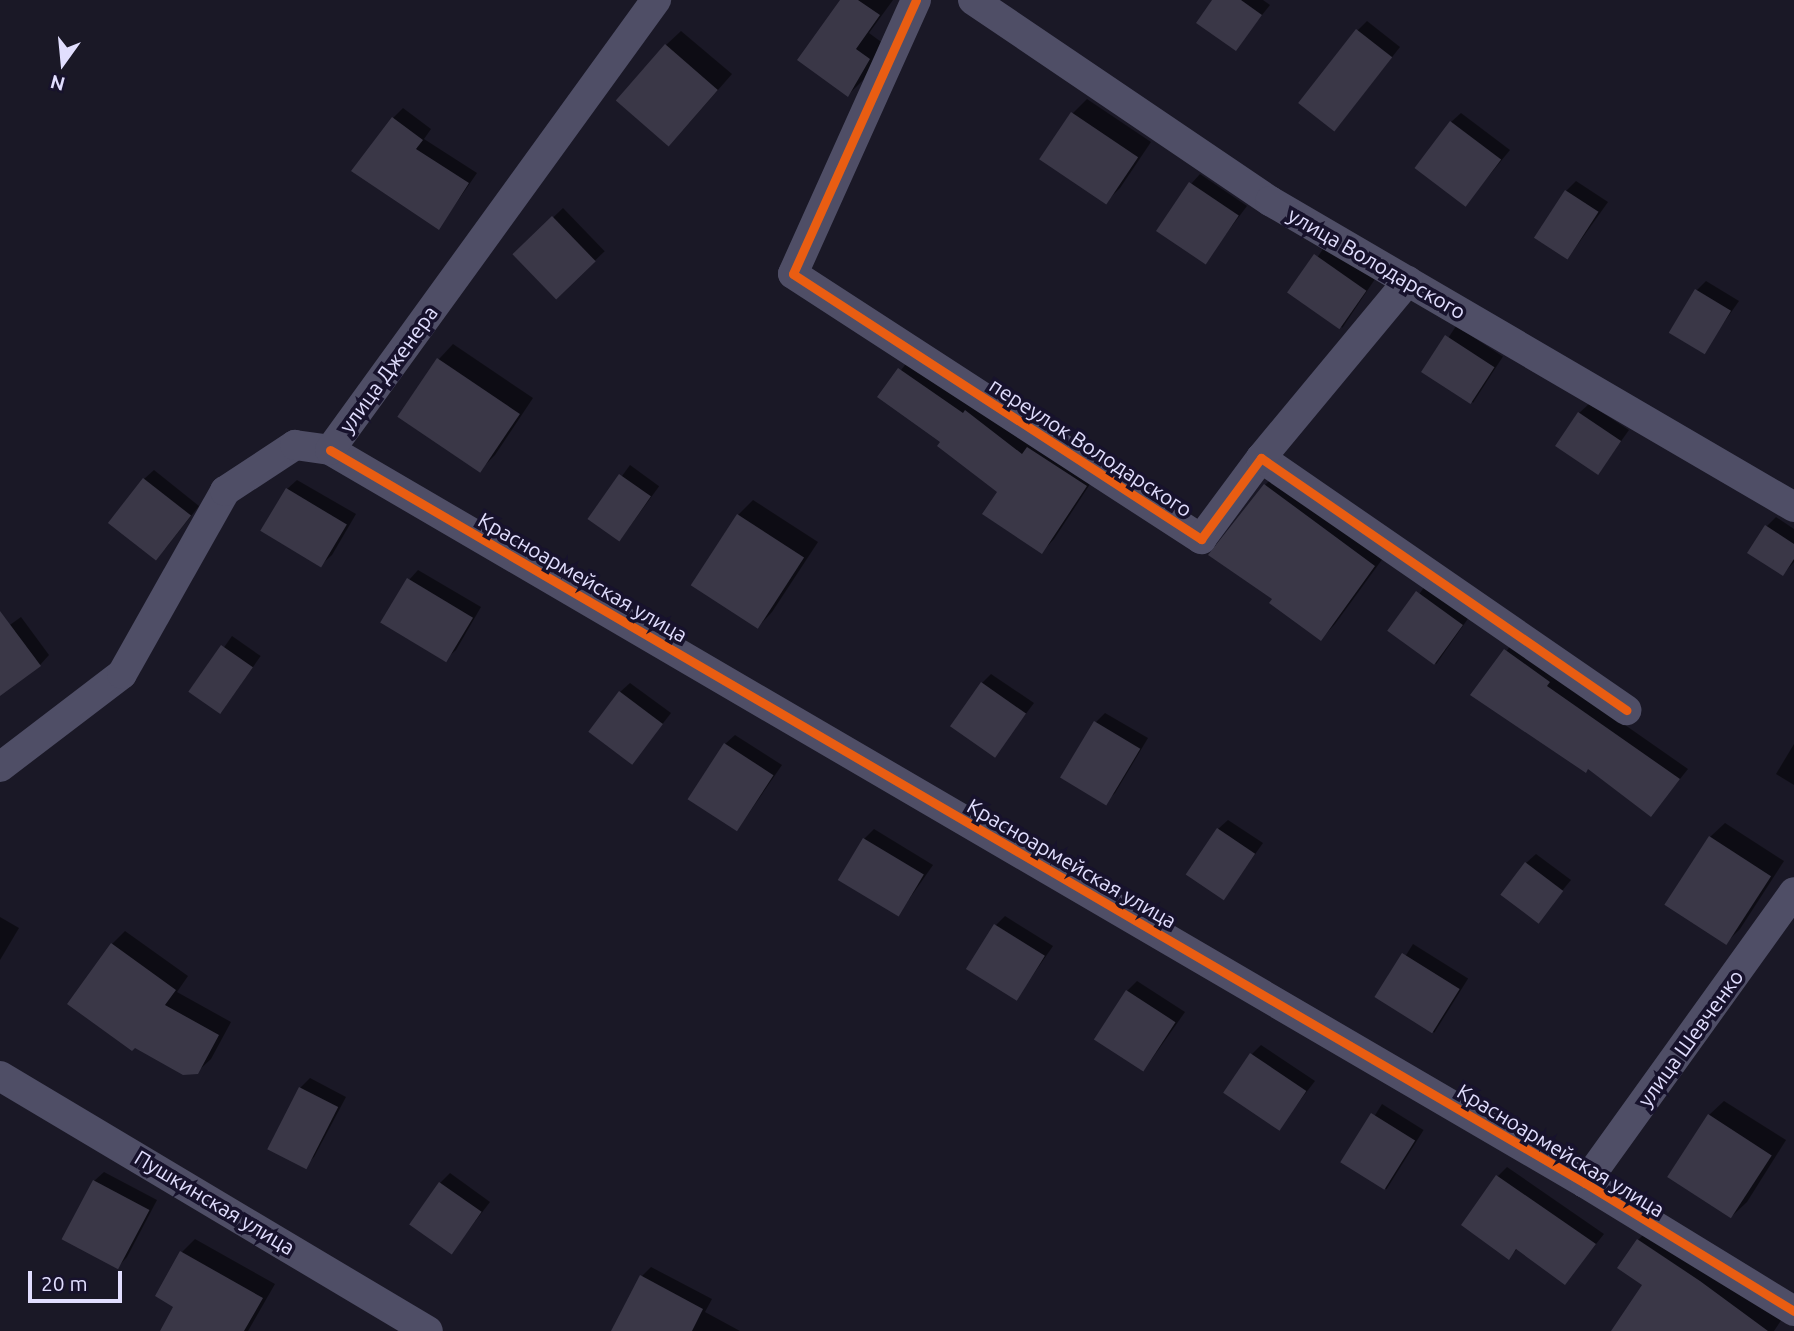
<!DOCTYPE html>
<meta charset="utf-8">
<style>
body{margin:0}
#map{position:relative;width:1794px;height:1331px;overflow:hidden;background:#1a1826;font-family:Ubuntu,sans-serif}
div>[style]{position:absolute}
.shadow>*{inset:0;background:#0007;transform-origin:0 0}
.building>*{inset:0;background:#3a3747;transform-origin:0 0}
.street>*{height:30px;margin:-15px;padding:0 15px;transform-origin:15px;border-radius:15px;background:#4f4e66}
.cycleway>*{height:9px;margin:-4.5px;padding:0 4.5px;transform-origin:4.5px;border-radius:4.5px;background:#e95d12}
span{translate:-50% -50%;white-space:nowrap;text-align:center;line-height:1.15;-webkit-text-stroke:7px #17122c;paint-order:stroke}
.street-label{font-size:21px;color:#e1defe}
.north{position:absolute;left:28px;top:28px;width:70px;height:70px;-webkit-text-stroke:5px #17122c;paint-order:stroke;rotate:195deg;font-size:19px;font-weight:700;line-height:28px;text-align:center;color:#e1defe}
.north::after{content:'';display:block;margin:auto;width:24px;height:32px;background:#e1defe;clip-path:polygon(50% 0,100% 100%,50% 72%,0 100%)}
.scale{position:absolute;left:28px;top:1271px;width:94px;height:32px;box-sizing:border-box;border:4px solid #e1defe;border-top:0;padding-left:9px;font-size:21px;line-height:24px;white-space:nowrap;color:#e1defe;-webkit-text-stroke:5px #17122c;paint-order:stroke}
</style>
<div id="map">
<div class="shadow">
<i style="clip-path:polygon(842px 0,893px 0,869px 33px,884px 44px,863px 80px,848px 95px)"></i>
<i style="clip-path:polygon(1214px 0,1263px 0,1270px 5px,1235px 49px)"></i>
<i style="clip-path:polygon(1367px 21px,1400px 47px,1335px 130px,1357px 31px)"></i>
<i style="clip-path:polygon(681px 31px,732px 74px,683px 130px,666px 45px)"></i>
<i style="clip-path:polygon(1087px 99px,1151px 142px,1120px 188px,1106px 202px,1072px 114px)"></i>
<i style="clip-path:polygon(403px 108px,431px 129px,424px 139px,477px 173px,439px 228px,393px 118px)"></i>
<i style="clip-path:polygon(1461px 113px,1510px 150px,1465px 205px,1451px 122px)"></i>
<i style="clip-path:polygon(1200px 174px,1247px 206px,1205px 262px,1191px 184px)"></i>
<i style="clip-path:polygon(1576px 181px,1608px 202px,1568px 258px,1566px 191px)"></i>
<i style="left:563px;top:208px;width:60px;height:67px;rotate:46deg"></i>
<i style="left:1325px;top:246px;width:60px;height:58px;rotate:34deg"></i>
<i style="clip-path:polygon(1706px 281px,1739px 301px,1703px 352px,1697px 290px)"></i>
<i style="left:1456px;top:326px;width:56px;height:55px;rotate:33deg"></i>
<i style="clip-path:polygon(453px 344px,533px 398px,495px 455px,480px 470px,400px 416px,439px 359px)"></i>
<i style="clip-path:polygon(912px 356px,1098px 472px,1054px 539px,1042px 552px,999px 491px,943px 442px,880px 397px)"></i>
<i style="clip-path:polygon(1589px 404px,1629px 430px,1599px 472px,1579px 413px)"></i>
<i style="left:630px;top:465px;width:36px;height:67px;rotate:36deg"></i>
<i style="clip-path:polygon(154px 470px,199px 506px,165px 549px,144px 479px)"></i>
<i style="clip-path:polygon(1280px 470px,1389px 550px,1335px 624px,1321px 639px,1265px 485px)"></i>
<i style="clip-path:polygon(297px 480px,356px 514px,332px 555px,322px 564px,287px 489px)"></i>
<i style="clip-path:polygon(753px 500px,818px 542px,772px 612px,758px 627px,738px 515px)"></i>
<i style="clip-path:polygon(1776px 517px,1794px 529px,1794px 562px,1783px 574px,1766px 527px)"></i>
<i style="clip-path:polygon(418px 570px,481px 607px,456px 650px,446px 659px,409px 580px)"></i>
<i style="left:1427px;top:583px;width:54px;height:61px;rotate:35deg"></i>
<i style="clip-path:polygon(21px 617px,49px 655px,40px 665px,0 686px,0 632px)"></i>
<i style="left:232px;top:636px;width:35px;height:69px;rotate:35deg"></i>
<i style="clip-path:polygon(1515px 640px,1555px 676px,1688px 769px,1651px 815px,1589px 768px,1473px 694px)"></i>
<i style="clip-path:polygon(991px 674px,1034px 703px,995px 755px,982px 683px)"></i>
<i style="clip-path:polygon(630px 683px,671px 713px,632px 763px,620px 692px)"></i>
<i style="clip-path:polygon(1105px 713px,1148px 738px,1115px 793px,1106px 802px,1096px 722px)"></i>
<i style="clip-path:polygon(735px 735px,782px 765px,738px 829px,725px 744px)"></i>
<i style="clip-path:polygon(1794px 744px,1794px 785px,1776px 774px)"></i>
<i style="clip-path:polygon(1228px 820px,1263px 843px,1224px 898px,1218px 829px)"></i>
<i style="clip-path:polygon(1725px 823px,1784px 861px,1740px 929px,1725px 944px,1710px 837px)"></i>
<i style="clip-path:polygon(874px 829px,933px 865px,898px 915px,864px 839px)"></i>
<i style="clip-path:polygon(1536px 854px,1571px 880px,1537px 921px,1526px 863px)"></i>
<i style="clip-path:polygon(1005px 916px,1053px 946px,1017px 998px,995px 926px)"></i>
<i style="clip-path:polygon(0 917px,19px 928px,0 960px)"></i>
<i style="clip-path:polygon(125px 931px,188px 976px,177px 992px,231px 1022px,211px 1059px,197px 1072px,112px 944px)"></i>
<i style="left:1413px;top:944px;width:65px;height:64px;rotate:32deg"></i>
<i style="clip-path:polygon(1137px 981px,1185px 1012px,1144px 1070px,1127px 991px)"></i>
<i style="clip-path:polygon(1261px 1045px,1315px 1081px,1279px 1128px,1252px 1054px)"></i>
<i style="clip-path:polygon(310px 1078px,346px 1097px,314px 1157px,304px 1167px,300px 1088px)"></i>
<i style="clip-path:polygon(1724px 1101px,1786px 1140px,1747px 1202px,1732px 1216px,1709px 1115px)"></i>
<i style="left:1382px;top:1104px;width:49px;height:70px;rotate:32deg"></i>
<i style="clip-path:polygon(1507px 1167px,1604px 1234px,1565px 1283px,1518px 1248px,1509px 1257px,1498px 1176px)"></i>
<i style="clip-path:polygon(104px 1172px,157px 1200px,127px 1257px,118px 1267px,94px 1181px)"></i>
<i style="clip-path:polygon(450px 1173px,490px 1202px,451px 1253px,440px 1183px)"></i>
<i style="clip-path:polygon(1651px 1227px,1782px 1319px,1774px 1331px,1615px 1331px,1645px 1284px,1638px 1240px)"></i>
<i style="clip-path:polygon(195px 1239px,275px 1284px,248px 1331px,162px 1331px,176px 1306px,157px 1295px,182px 1252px)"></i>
<i style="clip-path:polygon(651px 1267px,712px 1299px,705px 1312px,740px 1331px,619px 1331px,642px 1276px)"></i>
</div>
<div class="building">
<i style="clip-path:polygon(840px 0,858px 0,880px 15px,856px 49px,870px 59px,848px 97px,797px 60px)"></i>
<i style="clip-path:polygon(1212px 0,1241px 0,1262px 15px,1236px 51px,1196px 23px)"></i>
<i style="left:1356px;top:29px;width:46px;height:94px;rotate:38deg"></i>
<i style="left:665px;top:44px;width:70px;height:75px;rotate:41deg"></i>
<i style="left:1071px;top:112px;width:81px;height:57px;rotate:34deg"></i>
<i style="clip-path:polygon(392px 117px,423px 140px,416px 149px,469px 183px,439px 230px,351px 171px)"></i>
<i style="left:1450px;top:121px;width:64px;height:59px;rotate:37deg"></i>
<i style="left:1189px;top:182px;width:60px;height:59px;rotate:34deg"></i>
<i style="left:1565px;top:190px;width:40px;height:57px;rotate:33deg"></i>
<i style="left:552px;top:216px;width:63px;height:55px;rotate:46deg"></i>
<i style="left:1314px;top:254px;width:64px;height:47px;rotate:35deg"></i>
<i style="left:1695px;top:289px;width:42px;height:51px;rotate:31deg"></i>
<i style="left:1445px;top:335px;width:59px;height:44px;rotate:33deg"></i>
<i style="left:437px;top:358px;width:100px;height:71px;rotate:34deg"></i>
<i style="clip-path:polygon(898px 368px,963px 413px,965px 410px,1022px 454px,1027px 447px,1087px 486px,1042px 554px,982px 514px,997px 492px,937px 446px,940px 442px,877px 397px)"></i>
<i style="left:1578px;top:412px;width:52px;height:41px;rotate:34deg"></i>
<i style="left:619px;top:474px;width:39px;height:55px;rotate:35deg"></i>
<i style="left:143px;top:478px;width:61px;height:57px;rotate:38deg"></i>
<i style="clip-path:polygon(1264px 484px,1375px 566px,1321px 641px,1269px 603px,1272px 599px,1208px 555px)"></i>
<i style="left:286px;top:488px;width:71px;height:50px;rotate:31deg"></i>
<i style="left:737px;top:514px;width:80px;height:85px;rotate:33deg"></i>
<i style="clip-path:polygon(1765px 525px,1794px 544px,1794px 559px,1783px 576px,1747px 553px)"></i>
<i style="left:407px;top:578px;width:77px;height:52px;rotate:31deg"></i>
<i style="left:1416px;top:591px;width:58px;height:49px;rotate:36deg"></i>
<i style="clip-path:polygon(0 611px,41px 666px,0 696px)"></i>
<i style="left:221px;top:645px;width:39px;height:57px;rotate:35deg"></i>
<i style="clip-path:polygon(1504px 649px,1550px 682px,1547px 686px,1680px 779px,1651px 817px,1588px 769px,1586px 773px,1470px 695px)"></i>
<i style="left:981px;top:682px;width:55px;height:54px;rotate:35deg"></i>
<i style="left:619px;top:691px;width:55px;height:51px;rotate:37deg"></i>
<i style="left:1094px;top:721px;width:54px;height:66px;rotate:31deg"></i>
<i style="left:724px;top:743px;width:59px;height:67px;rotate:33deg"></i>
<i style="left:1217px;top:828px;width:46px;height:56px;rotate:34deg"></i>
<i style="left:1709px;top:836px;width:74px;height:82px;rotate:33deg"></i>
<i style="left:863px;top:838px;width:71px;height:49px;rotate:31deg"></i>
<i style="left:1525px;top:862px;width:48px;height:41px;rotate:37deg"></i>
<i style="left:994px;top:924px;width:60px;height:53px;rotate:32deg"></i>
<i style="clip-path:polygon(111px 943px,176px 990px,165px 1005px,219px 1035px,198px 1074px,183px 1075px,135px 1048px,132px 1051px,67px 1004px)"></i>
<i style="left:1402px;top:953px;width:68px;height:52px;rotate:32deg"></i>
<i style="left:1126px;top:990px;width:59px;height:59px;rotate:33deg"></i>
<i style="left:1250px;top:1053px;width:68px;height:48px;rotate:34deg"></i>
<i style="left:299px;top:1087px;width:44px;height:70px;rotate:27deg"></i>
<i style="left:1371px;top:1113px;width:52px;height:58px;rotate:32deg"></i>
<i style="left:1708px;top:1114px;width:76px;height:75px;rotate:33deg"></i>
<i style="clip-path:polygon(1496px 1175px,1596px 1244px,1565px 1285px,1516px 1249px,1509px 1260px,1461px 1225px)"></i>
<i style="left:93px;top:1180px;width:64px;height:67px;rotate:28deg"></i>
<i style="left:439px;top:1182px;width:52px;height:52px;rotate:35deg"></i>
<i style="clip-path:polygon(1637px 1239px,1700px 1281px,1768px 1331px,1611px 1331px,1642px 1285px,1617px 1268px)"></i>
<i style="clip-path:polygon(180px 1251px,263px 1298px,244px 1331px,160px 1331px,173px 1307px,155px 1296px)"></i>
<i style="clip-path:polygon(640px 1275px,703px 1309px,692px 1331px,611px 1331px)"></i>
</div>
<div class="street">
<i style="left:916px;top:0;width:300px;rotate:114.2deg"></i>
<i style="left:793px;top:274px;width:487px;rotate:33deg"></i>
<i style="left:1201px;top:539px;width:101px;rotate:-53.5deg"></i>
<i style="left:1261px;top:458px;width:444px;rotate:34.6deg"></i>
<i style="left:973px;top:0;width:359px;rotate:34.1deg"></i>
<i style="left:1270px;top:201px;width:607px;rotate:30.28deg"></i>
<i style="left:330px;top:450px;width:1453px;rotate:30.29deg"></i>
<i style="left:1585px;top:1183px;width:245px;rotate:31.5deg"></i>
<i style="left:1261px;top:458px;width:230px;rotate:-50.3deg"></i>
<i style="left:0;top:767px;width:153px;rotate:-37.3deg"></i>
<i style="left:122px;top:674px;width:210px;rotate:-60.6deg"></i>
<i style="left:225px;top:491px;width:84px;rotate:-33.3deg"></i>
<i style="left:295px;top:445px;width:35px;rotate:8deg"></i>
<i style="left:330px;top:450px;width:556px;rotate:-54.08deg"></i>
<i style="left:0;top:1076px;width:498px;rotate:30.8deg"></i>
<i style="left:1585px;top:1183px;width:358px;rotate:-54.3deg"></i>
</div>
<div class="cycleway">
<i style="left:916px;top:0;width:300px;rotate:114.2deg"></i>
<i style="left:793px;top:274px;width:487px;rotate:33deg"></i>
<i style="left:1201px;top:539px;width:101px;rotate:-53.5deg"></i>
<i style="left:1261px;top:458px;width:444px;rotate:34.6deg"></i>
<i style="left:330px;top:450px;width:1453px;rotate:30.29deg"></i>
<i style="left:1585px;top:1183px;width:245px;rotate:31.5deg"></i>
</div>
<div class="street-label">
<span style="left:1377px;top:263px;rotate:30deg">улица Володарского</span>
<span style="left:388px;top:369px;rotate:-54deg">улица Дженера</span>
<span style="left:1091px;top:447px;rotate:33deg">переулок Володарского</span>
<span style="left:583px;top:577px;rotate:30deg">Красноармейская улица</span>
<span style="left:1072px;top:863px;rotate:30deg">Красноармейская улица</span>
<span style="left:1690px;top:1038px;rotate:-54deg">улица Шевченко</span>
<span style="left:1561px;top:1150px;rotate:31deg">Красноармейская улица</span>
<span style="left:215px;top:1202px;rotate:31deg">Пушкинская улица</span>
</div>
<div class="north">N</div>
<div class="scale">20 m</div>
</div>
